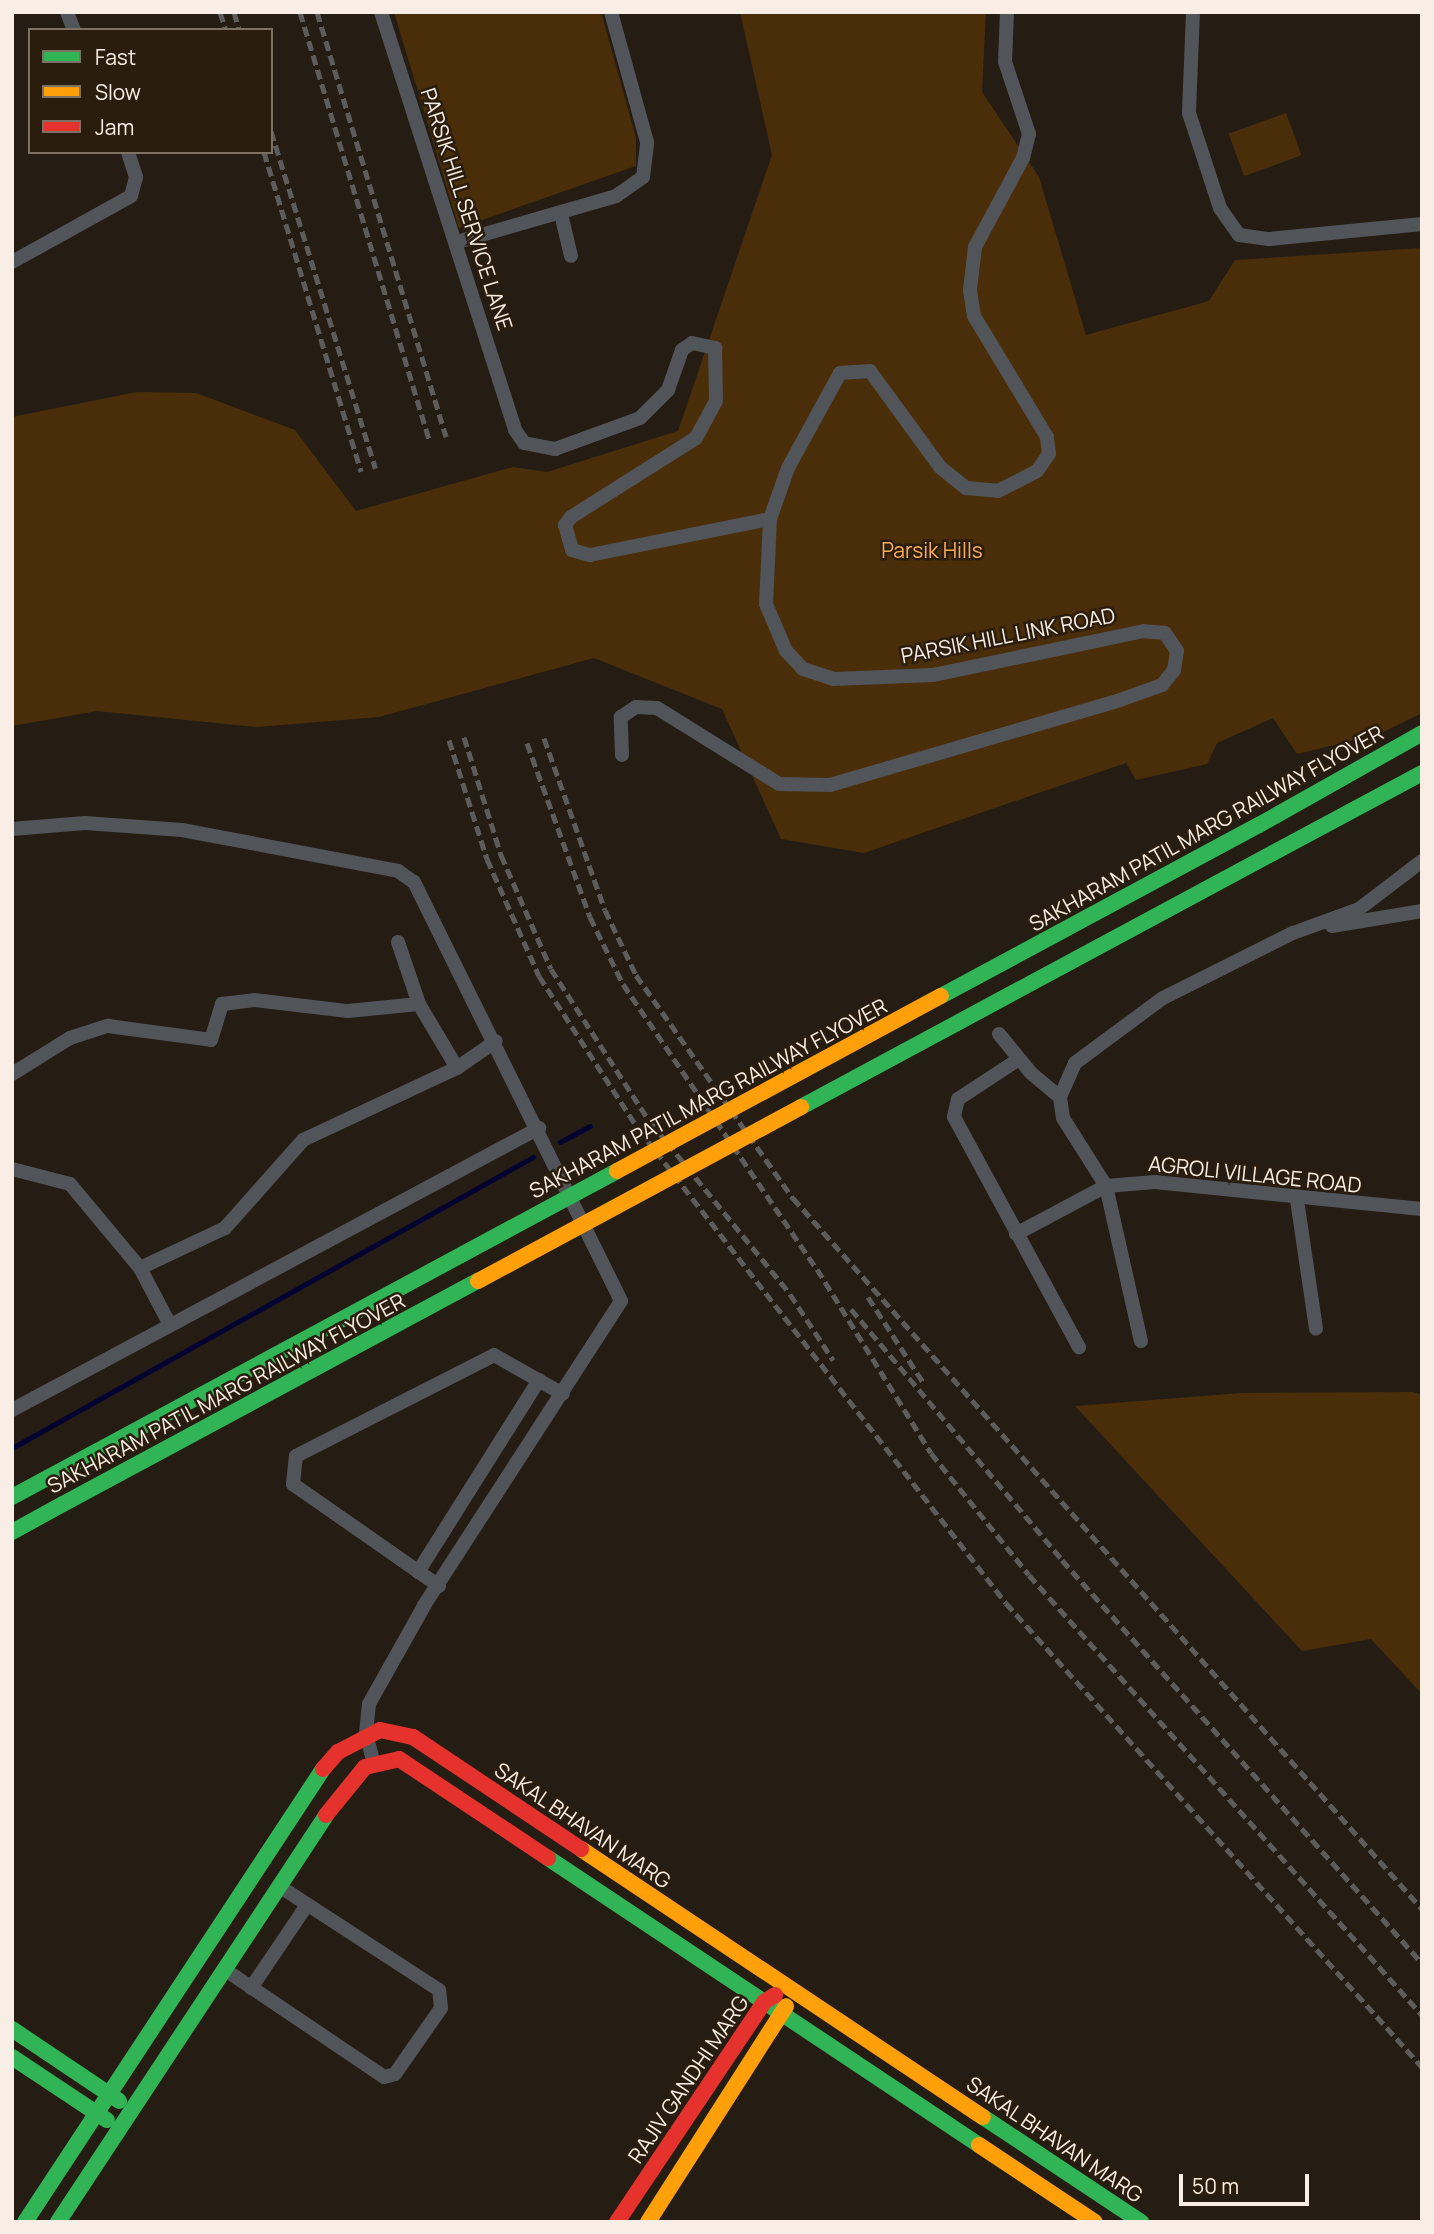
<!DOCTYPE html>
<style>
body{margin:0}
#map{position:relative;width:1434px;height:2234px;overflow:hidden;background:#251d14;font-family:Manrope,sans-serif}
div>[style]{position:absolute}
.green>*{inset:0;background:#4a2e0a;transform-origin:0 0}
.stream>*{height:5px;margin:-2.5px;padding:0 2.5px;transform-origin:2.5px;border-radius:2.5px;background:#030331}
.street>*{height:14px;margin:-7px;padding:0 7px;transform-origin:7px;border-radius:7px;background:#515459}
.fast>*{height:16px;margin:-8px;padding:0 8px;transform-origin:8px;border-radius:8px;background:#30b455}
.slow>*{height:16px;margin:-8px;padding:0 8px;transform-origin:8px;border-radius:8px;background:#ff9f0a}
.jam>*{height:16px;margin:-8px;padding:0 8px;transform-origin:8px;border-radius:8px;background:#e5322d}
.rail>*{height:5px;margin-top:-2.5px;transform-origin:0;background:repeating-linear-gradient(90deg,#5e5c5b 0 10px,transparent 0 15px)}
.fast-bridge>*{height:16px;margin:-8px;padding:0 8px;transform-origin:8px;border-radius:8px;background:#30b455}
.slow-bridge>*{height:16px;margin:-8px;padding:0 8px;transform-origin:8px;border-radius:8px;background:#ff9f0a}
span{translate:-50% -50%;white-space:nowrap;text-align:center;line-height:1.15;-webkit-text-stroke:5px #2b1d0e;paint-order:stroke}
.street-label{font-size:21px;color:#f8eee5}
.park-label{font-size:21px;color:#faad56}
.frame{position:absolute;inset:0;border:14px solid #f8eee5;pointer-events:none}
.legend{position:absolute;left:28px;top:28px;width:245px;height:126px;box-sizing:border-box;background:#2b1d0e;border:2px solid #7d7164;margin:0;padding:9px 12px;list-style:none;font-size:21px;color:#f8eee5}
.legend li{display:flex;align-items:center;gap:14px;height:35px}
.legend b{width:35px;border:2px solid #7d7164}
.scale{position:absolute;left:1179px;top:2174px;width:130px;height:32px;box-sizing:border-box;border:4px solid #f8eee5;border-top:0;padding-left:9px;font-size:21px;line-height:24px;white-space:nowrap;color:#f8eee5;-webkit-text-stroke:5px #2b1d0e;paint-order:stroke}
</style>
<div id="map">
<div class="green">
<i style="clip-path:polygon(394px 12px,601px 12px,636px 138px,636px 166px,459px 228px)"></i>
<i style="clip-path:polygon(740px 12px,986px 12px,982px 92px,1039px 177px,1086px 335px,1209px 301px,1235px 260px,1422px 248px,1422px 713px,1379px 734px,1297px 754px,1273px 718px,1217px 743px,1207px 764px,1136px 780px,1126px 763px,864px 853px,781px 839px,722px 709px,594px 658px,379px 717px,257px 727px,97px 711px,12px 726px,12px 417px,137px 392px,196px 393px,295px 430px,356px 511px,513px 467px,547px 472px,678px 431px,772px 155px)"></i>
<i style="left:1286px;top:113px;width:45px;height:61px;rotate:70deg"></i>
<i style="clip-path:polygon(1413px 1392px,1422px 1395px,1422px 1694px,1371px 1639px,1302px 1651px,1075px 1406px,1242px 1393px)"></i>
</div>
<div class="stream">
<i style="left:560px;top:1142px;width:34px;rotate:-28deg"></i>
<i style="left:12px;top:1448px;width:597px;rotate:-29.19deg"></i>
</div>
<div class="street">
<i style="left:67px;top:12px;width:19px;rotate:69deg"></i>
<i style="left:381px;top:12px;width:439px;rotate:72.2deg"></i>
<i style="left:515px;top:430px;width:16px;rotate:55deg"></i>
<i style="left:524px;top:443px;width:32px;rotate:11deg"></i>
<i style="left:555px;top:449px;width:90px;rotate:-20deg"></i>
<i style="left:640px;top:418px;width:40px;rotate:-45deg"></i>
<i style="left:668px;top:390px;width:42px;rotate:-70.7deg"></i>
<i style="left:682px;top:350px;width:12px;rotate:-35deg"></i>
<i style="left:692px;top:343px;width:24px;rotate:12deg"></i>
<i style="left:715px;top:348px;width:53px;rotate:88.9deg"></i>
<i style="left:716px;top:401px;width:42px;rotate:118.4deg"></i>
<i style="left:696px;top:438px;width:148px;rotate:147.7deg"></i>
<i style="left:571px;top:517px;width:10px;rotate:127deg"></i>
<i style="left:565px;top:525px;width:26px;rotate:74deg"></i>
<i style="left:572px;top:550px;width:19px;rotate:16deg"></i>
<i style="left:590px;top:555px;width:184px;rotate:-11.3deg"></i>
<i style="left:1193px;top:12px;width:101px;rotate:92.3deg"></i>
<i style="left:1189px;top:113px;width:100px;rotate:71.9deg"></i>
<i style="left:1220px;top:208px;width:33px;rotate:55deg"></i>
<i style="left:1239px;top:235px;width:30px;rotate:8deg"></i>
<i style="left:1269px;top:239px;width:154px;rotate:-5.6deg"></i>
<i style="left:561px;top:214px;width:43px;rotate:76.6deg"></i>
<i style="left:457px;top:242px;width:166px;rotate:-16.1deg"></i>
<i style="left:616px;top:196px;width:33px;rotate:-35deg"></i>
<i style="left:643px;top:177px;width:35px;rotate:-83deg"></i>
<i style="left:647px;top:142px;width:135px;rotate:-105.5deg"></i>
<i style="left:12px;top:262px;width:136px;rotate:-29deg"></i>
<i style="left:131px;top:196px;width:20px;rotate:-75deg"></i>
<i style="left:136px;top:177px;width:26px;rotate:-108deg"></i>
<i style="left:622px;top:755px;width:38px;rotate:-92deg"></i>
<i style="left:621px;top:717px;width:18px;rotate:-34deg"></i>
<i style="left:636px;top:707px;width:21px;rotate:3deg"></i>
<i style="left:657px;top:708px;width:144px;rotate:31.9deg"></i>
<i style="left:779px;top:784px;width:51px;rotate:1.1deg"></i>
<i style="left:830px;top:785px;width:302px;rotate:-16.3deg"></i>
<i style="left:1120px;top:700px;width:45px;rotate:-19.7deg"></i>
<i style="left:1162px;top:685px;width:19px;rotate:-51deg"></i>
<i style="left:1174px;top:670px;width:19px;rotate:-81deg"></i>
<i style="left:1177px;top:651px;width:22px;rotate:-124deg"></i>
<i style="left:1165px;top:633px;width:21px;rotate:-175deg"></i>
<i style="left:1144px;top:631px;width:216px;rotate:168.2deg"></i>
<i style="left:933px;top:675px;width:99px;rotate:177.7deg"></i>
<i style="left:834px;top:679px;width:33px;rotate:-162deg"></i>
<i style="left:803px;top:669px;width:25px;rotate:-133deg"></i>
<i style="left:786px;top:651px;width:51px;rotate:-113.1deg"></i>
<i style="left:766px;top:604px;width:85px;rotate:-87.3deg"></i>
<i style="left:770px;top:519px;width:54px;rotate:-70.6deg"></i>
<i style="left:788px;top:468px;width:108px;rotate:-61.3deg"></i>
<i style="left:840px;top:373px;width:30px;rotate:-4deg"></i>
<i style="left:870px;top:371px;width:119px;rotate:53.9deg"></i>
<i style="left:940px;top:467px;width:33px;rotate:39deg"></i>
<i style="left:966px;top:488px;width:32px;rotate:5deg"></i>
<i style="left:998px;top:491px;width:44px;rotate:-27.1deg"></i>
<i style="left:1037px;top:471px;width:21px;rotate:-55deg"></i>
<i style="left:1049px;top:454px;width:17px;rotate:-97deg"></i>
<i style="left:1047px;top:437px;width:141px;rotate:-121.1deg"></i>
<i style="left:974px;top:316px;width:26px;rotate:-99deg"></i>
<i style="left:970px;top:290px;width:43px;rotate:-83.4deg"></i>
<i style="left:975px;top:247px;width:101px;rotate:-61.7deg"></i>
<i style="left:1023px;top:158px;width:25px;rotate:-76deg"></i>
<i style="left:1029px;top:134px;width:76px;rotate:-108.4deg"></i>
<i style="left:1005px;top:62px;width:50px;rotate:-87.7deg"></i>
<i style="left:12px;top:829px;width:73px;rotate:-4.7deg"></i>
<i style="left:85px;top:823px;width:97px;rotate:4.1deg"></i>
<i style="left:182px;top:830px;width:220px;rotate:10.7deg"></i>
<i style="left:398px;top:871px;width:19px;rotate:35deg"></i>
<i style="left:414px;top:882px;width:467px;rotate:63.7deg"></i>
<i style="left:621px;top:1301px;width:363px;rotate:122.9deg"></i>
<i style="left:424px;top:1606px;width:112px;rotate:119.3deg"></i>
<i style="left:369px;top:1704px;width:30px;rotate:96deg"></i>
<i style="left:366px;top:1734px;width:30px;rotate:75deg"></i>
<i style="left:1332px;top:926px;width:91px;rotate:-9.5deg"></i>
<i style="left:398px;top:942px;width:65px;rotate:71.3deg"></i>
<i style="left:999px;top:1034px;width:50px;rotate:50.6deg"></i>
<i style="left:1031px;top:1073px;width:38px;rotate:40deg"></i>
<i style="left:1060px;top:1097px;width:21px;rotate:82deg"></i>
<i style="left:1063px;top:1118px;width:80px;rotate:57.7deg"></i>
<i style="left:1106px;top:1186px;width:49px;rotate:-4.7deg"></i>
<i style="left:1155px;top:1182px;width:268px;rotate:5.8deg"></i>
<i style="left:1019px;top:1059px;width:73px;rotate:146.7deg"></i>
<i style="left:958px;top:1099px;width:18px;rotate:103deg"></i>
<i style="left:954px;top:1117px;width:262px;rotate:61.5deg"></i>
<i style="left:12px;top:1074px;width:68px;rotate:-31.8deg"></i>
<i style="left:70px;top:1038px;width:40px;rotate:-18deg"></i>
<i style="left:108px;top:1026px;width:104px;rotate:7.7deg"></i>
<i style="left:211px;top:1040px;width:38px;rotate:-73deg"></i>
<i style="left:222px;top:1004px;width:32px;rotate:-7deg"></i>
<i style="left:254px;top:1000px;width:95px;rotate:6.7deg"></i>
<i style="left:348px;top:1011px;width:71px;rotate:-5.6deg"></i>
<i style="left:419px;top:1004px;width:74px;rotate:59.3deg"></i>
<i style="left:1060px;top:1097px;width:37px;rotate:-66deg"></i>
<i style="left:1075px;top:1063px;width:109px;rotate:-36.5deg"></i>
<i style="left:1163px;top:998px;width:145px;rotate:-26.6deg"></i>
<i style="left:1293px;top:933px;width:70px;rotate:-20deg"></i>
<i style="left:1359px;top:909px;width:79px;rotate:-37.3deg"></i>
<i style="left:12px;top:1169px;width:60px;rotate:14.5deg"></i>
<i style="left:70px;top:1184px;width:109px;rotate:50.2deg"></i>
<i style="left:140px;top:1268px;width:62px;rotate:62.2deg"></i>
<i style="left:1297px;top:1200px;width:130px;rotate:81.6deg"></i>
<i style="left:1016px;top:1234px;width:102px;rotate:-28.1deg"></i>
<i style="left:1106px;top:1186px;width:159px;rotate:77.3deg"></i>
<i style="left:140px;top:1268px;width:94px;rotate:-25.2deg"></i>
<i style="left:225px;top:1228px;width:118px;rotate:-48.4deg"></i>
<i style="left:303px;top:1140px;width:170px;rotate:-25.1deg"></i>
<i style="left:457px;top:1068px;width:47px;rotate:-34.7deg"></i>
<i style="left:12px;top:1410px;width:598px;rotate:-28.15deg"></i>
<i style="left:418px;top:1572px;width:227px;rotate:-57.8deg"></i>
<i style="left:439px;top:1586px;width:178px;rotate:-145.1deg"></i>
<i style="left:293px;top:1484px;width:28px;rotate:-84deg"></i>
<i style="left:296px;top:1456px;width:222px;rotate:-27deg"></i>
<i style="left:494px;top:1355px;width:79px;rotate:29.5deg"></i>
<i style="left:224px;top:1969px;width:193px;rotate:34deg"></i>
<i style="left:384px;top:2077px;width:11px;rotate:-15deg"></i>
<i style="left:395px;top:2074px;width:80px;rotate:-55.1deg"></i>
<i style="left:441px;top:2008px;width:18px;rotate:-96deg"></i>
<i style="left:439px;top:1990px;width:191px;rotate:-147deg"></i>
<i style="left:251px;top:1988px;width:100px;rotate:-56deg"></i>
</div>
<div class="fast">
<i style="left:1259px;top:825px;width:187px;rotate:-29.4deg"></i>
<i style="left:1273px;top:853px;width:169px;rotate:-28.2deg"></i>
<i style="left:12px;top:1497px;width:42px;rotate:-28.4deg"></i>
<i style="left:12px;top:1532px;width:58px;rotate:-28.8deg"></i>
<i style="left:548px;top:1858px;width:518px;rotate:33.66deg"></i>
<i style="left:12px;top:2029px;width:129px;rotate:33.9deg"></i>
<i style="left:12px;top:2057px;width:114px;rotate:33.6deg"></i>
<i style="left:983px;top:2117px;width:190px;rotate:33.6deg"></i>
<i style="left:25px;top:2222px;width:542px;rotate:-56.66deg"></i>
<i style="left:58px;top:2222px;width:487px;rotate:-56.6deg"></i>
</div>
<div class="slow">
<i style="left:581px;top:1849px;width:483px;rotate:33.7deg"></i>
<i style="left:979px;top:2145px;width:139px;rotate:33.6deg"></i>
<i style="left:648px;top:2222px;width:256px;rotate:-57.4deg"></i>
</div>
<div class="jam">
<i style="left:323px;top:1769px;width:23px;rotate:-49deg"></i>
<i style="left:338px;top:1752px;width:47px;rotate:-27.6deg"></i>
<i style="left:380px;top:1730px;width:34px;rotate:12deg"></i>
<i style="left:413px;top:1737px;width:202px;rotate:33.7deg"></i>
<i style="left:326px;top:1815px;width:62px;rotate:-50.9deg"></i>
<i style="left:365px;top:1767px;width:35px;rotate:-13deg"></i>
<i style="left:399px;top:1759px;width:179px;rotate:33.6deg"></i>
<i style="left:617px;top:2222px;width:265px;rotate:-56.2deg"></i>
<i style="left:764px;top:2002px;width:13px;rotate:-32deg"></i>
</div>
<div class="rail">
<i style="left:220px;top:12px;width:19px;rotate:72deg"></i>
<i style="left:234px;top:12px;width:19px;rotate:74deg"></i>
<i style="left:300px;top:12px;width:449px;rotate:73.2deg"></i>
<i style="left:317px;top:12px;width:444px;rotate:73.1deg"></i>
<i style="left:271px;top:131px;width:353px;rotate:72.8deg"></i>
<i style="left:264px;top:152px;width:334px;rotate:73.1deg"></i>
<i style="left:464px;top:737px;width:124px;rotate:72.6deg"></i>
<i style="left:501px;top:855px;width:124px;rotate:66.3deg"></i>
<i style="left:551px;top:969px;width:179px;rotate:57.1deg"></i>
<i style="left:648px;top:1119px;width:225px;rotate:50.9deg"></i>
<i style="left:790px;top:1294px;width:79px;rotate:56.9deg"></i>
<i style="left:544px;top:738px;width:182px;rotate:70.5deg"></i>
<i style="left:605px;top:910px;width:72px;rotate:64.5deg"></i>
<i style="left:636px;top:975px;width:273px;rotate:54.9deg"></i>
<i style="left:793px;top:1198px;width:949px;rotate:48.5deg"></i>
<i style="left:449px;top:740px;width:125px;rotate:72.3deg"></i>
<i style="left:487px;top:859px;width:128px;rotate:66deg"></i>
<i style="left:539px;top:976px;width:180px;rotate:57deg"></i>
<i style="left:637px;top:1127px;width:602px;rotate:52.22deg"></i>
<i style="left:1006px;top:1603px;width:623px;rotate:48.12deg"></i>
<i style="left:527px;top:743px;width:185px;rotate:70.1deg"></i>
<i style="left:590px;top:917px;width:75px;rotate:63.8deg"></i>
<i style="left:623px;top:984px;width:345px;rotate:55.8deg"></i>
<i style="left:817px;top:1269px;width:216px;rotate:58.2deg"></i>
<i style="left:931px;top:1453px;width:156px;rotate:51.2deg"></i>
<i style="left:1029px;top:1575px;width:590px;rotate:48.23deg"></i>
<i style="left:868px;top:1297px;width:101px;rotate:57.1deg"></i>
<i style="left:851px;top:1309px;width:328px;rotate:49.9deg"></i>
<i style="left:1062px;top:1560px;width:540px;rotate:48.23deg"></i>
</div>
<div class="fast-bridge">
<i style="left:941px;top:996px;width:361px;rotate:-28.3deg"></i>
<i style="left:801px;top:1107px;width:536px;rotate:-28.29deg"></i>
<i style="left:49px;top:1477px;width:645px;rotate:-28.31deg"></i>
<i style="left:63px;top:1504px;width:471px;rotate:-28.3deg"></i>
</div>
<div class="slow-bridge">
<i style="left:617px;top:1171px;width:368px;rotate:-28.4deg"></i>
<i style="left:478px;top:1281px;width:367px;rotate:-28.3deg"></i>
</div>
<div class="street-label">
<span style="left:467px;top:209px;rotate:72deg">PARSIK HILL SERVICE LANE</span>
<span style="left:1008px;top:635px;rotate:-11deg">PARSIK HILL LINK ROAD</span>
<span style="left:1206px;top:828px;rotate:-29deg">SAKHARAM PATIL MARG RAILWAY FLYOVER</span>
<span style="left:708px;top:1098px;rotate:-28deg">SAKHARAM PATIL MARG RAILWAY FLYOVER</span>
<span style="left:1255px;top:1174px;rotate:6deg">AGROLI VILLAGE ROAD</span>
<span style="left:226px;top:1393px;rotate:-28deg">SAKHARAM PATIL MARG RAILWAY FLYOVER</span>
<span style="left:583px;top:1825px;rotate:34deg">SAKAL BHAVAN MARG</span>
<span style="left:688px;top:2079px;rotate:-56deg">RAJIV GANDHI MARG</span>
<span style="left:1055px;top:2139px;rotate:34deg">SAKAL BHAVAN MARG</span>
</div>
<div class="park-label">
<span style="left:932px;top:550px">Parsik Hills</span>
</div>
<div class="frame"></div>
<ul class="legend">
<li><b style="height:9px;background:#30b455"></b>Fast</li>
<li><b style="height:9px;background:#ff9f0a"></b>Slow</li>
<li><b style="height:9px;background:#e5322d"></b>Jam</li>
</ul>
<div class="scale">50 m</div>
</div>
